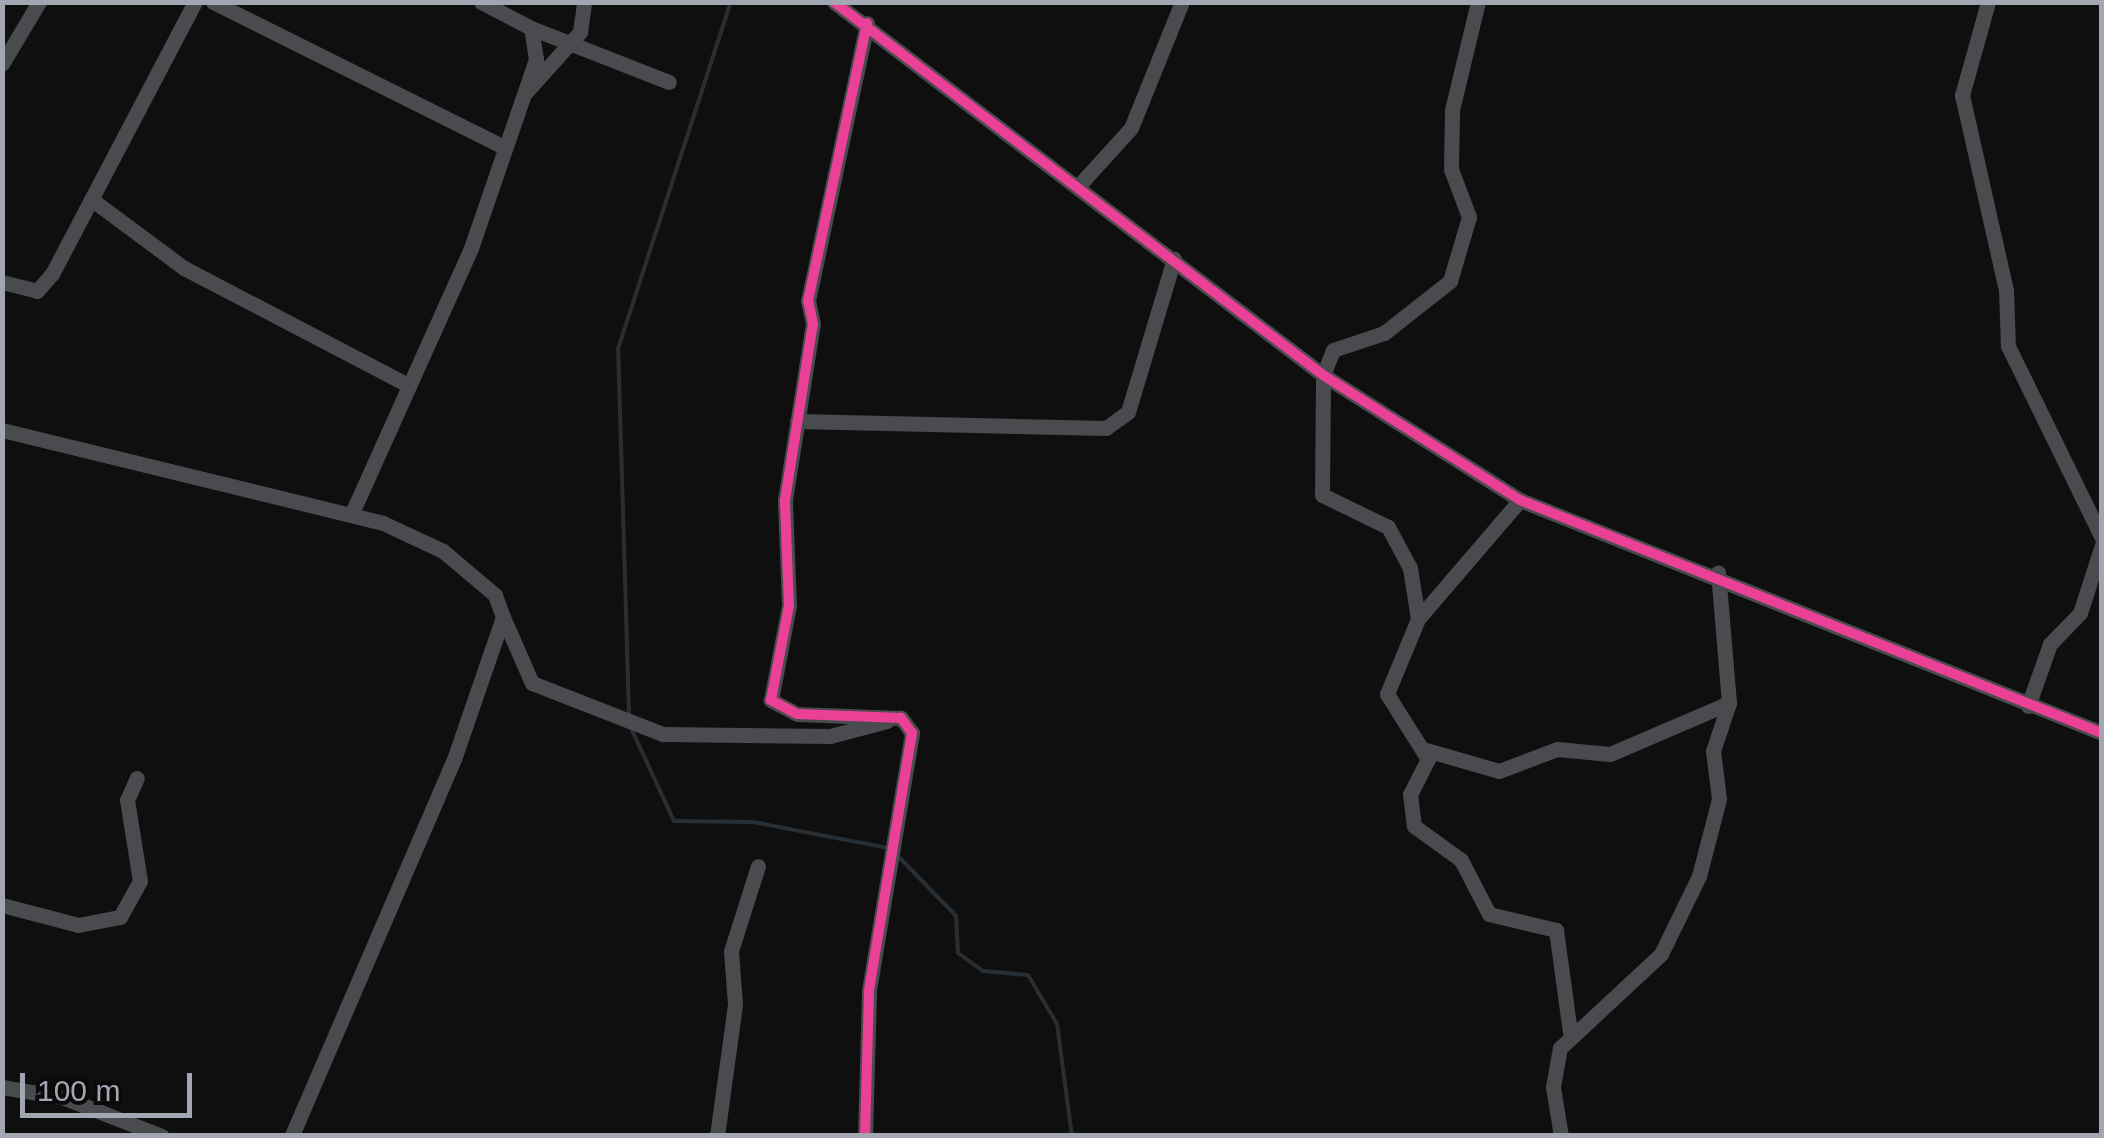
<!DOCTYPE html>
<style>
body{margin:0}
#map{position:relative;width:2104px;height:1138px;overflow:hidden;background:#0f0f10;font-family:Arial,sans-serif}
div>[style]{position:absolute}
.stream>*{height:4px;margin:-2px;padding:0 2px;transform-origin:2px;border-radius:2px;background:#272f34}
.minor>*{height:15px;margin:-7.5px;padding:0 7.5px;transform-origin:7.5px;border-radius:7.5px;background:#4a4b4f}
.cycleway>*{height:10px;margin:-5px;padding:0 5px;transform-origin:5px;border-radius:5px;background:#ea4096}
span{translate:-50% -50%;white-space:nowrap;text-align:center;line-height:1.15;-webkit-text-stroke:9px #0a0a0b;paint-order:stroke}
.frame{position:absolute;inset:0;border:5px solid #a1a6b1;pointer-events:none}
.scale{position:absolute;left:20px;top:1073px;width:172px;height:45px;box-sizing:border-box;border:5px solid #a1a6b1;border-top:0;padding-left:12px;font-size:30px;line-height:35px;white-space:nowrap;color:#a1a6b1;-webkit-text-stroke:8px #0a0a0b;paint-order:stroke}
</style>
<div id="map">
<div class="stream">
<i style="left:629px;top:714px;width:365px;rotate:-91.7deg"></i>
<i style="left:618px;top:349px;width:365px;rotate:-72deg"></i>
<i style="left:631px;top:728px;width:102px;rotate:65.2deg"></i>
<i style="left:674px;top:821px;width:79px;rotate:0.7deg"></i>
<i style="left:753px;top:822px;width:137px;rotate:10.9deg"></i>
<i style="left:896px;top:854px;width:86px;rotate:45.9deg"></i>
<i style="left:956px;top:916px;width:37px;rotate:87deg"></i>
<i style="left:958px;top:953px;width:31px;rotate:36deg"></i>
<i style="left:983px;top:971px;width:45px;rotate:5.1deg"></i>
<i style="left:1028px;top:975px;width:57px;rotate:59.4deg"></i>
<i style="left:1057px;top:1024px;width:113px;rotate:82.4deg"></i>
</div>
<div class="minor">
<i style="left:213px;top:2px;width:325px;rotate:26.5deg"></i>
<i style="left:834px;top:2px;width:615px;rotate:37.34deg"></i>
<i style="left:1323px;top:375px;width:233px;rotate:32.4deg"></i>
<i style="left:1520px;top:500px;width:627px;rotate:21.82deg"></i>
<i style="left:1988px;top:2px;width:97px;rotate:105.6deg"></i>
<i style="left:1962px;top:95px;width:200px;rotate:77.3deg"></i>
<i style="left:2006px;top:290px;width:56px;rotate:88deg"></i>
<i style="left:2008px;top:346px;width:214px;rotate:63.9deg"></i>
<i style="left:531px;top:28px;width:148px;rotate:21.4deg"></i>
<i style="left:2px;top:64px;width:72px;rotate:-59.2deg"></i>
<i style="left:526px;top:92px;width:81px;rotate:-48deg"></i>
<i style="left:580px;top:32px;width:30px;rotate:-82deg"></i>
<i style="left:1081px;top:183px;width:74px;rotate:-47.7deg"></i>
<i style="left:1131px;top:128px;width:136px;rotate:-68deg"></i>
<i style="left:91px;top:199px;width:116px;rotate:36.6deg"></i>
<i style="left:184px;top:268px;width:253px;rotate:27.6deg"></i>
<i style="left:2px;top:282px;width:36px;rotate:14deg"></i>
<i style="left:37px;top:291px;width:23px;rotate:-49deg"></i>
<i style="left:52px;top:274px;width:307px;rotate:-62.3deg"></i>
<i style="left:797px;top:421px;width:309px;rotate:1.3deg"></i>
<i style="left:1106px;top:428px;width:27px;rotate:-36deg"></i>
<i style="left:1128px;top:412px;width:160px;rotate:-73.3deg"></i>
<i style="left:2px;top:430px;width:392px;rotate:13.7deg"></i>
<i style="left:383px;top:523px;width:66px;rotate:25deg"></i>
<i style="left:443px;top:551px;width:68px;rotate:40.2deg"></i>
<i style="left:495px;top:595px;width:23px;rotate:70deg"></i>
<i style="left:503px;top:617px;width:150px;rotate:109deg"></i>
<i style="left:454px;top:759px;width:410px;rotate:113.3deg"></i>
<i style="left:1520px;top:500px;width:157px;rotate:130.6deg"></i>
<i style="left:1418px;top:619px;width:81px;rotate:112.5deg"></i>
<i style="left:1387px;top:694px;width:77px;rotate:57.8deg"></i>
<i style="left:1428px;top:759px;width:39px;rotate:117deg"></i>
<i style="left:1410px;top:794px;width:32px;rotate:83deg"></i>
<i style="left:1414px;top:826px;width:58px;rotate:35.9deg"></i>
<i style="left:1461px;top:860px;width:61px;rotate:62.6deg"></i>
<i style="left:1489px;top:914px;width:69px;rotate:13.4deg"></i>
<i style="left:1556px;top:930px;width:103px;rotate:82.2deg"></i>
<i style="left:352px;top:513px;width:290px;rotate:-65.8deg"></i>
<i style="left:471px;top:248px;width:200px;rotate:-71deg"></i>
<i style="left:536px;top:59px;width:31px;rotate:-99deg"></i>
<i style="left:531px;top:28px;width:56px;rotate:-152.5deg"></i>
<i style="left:503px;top:617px;width:72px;rotate:66.3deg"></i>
<i style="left:532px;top:683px;width:141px;rotate:21.3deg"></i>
<i style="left:663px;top:734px;width:167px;rotate:0.7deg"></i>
<i style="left:830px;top:736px;width:59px;rotate:-14.7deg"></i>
<i style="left:1418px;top:619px;width:52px;rotate:-98.9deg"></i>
<i style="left:1410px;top:568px;width:47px;rotate:-118.2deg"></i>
<i style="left:1388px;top:527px;width:73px;rotate:-154.1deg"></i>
<i style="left:1322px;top:495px;width:120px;rotate:-89.5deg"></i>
<i style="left:1323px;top:375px;width:27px;rotate:-68deg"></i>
<i style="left:1333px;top:350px;width:54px;rotate:-18.4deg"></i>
<i style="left:1384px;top:333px;width:84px;rotate:-38.2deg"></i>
<i style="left:1450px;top:281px;width:67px;rotate:-73.5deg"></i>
<i style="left:1469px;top:217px;width:51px;rotate:-110.6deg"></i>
<i style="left:1451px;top:169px;width:59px;rotate:-89deg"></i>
<i style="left:1452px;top:110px;width:111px;rotate:-76.5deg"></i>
<i style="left:2028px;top:706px;width:66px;rotate:-70.5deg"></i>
<i style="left:2050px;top:644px;width:43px;rotate:-45.9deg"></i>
<i style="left:2080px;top:613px;width:71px;rotate:-72.1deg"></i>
<i style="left:1426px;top:750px;width:76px;rotate:16deg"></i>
<i style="left:1499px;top:771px;width:62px;rotate:-20.8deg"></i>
<i style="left:1557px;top:749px;width:53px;rotate:5.4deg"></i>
<i style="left:1610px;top:754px;width:129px;rotate:-23.2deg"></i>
<i style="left:2px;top:905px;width:79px;rotate:14.7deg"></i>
<i style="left:78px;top:925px;width:43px;rotate:-10.8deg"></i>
<i style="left:120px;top:917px;width:41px;rotate:-60.9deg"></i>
<i style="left:140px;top:881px;width:82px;rotate:-99.1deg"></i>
<i style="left:127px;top:800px;width:24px;rotate:-66deg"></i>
<i style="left:2px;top:1087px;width:61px;rotate:9.5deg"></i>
<i style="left:62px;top:1097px;width:107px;rotate:21.3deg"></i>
<i style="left:717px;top:1136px;width:132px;rotate:-82.2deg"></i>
<i style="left:735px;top:1005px;width:54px;rotate:-94.2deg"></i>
<i style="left:731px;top:951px;width:89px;rotate:-72.4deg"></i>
<i style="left:865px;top:1136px;width:146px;rotate:-88.4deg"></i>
<i style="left:869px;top:990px;width:261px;rotate:-80.5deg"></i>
<i style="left:912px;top:733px;width:19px;rotate:-126deg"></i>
<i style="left:901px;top:718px;width:104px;rotate:-177.8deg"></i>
<i style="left:797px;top:714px;width:30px;rotate:-152deg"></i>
<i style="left:771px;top:700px;width:96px;rotate:-79.2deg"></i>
<i style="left:789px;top:606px;width:106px;rotate:-92.2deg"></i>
<i style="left:785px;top:500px;width:178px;rotate:-81deg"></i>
<i style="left:813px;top:324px;width:24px;rotate:-102deg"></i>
<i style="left:808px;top:301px;width:284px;rotate:-78deg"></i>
<i style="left:1561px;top:1136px;width:50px;rotate:-99.3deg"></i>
<i style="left:1553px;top:1087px;width:40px;rotate:-80deg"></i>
<i style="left:1560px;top:1048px;width:138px;rotate:-42.9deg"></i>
<i style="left:1661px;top:954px;width:87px;rotate:-64deg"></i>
<i style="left:1699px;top:876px;width:80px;rotate:-75.4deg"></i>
<i style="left:1719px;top:799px;width:48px;rotate:-97.1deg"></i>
<i style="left:1713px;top:751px;width:51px;rotate:-71.6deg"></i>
<i style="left:1729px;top:703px;width:131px;rotate:-94.8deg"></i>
</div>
<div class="cycleway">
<i style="left:834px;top:2px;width:615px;rotate:37.34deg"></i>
<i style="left:1323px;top:375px;width:233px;rotate:32.4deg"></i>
<i style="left:1520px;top:500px;width:627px;rotate:21.82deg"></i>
<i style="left:865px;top:1136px;width:146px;rotate:-88.4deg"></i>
<i style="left:869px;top:990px;width:261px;rotate:-80.5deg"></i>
<i style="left:912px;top:733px;width:19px;rotate:-126deg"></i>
<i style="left:901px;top:718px;width:104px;rotate:-177.8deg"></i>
<i style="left:797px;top:714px;width:30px;rotate:-152deg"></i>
<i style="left:771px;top:700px;width:96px;rotate:-79.2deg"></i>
<i style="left:789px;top:606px;width:106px;rotate:-92.2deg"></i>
<i style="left:785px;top:500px;width:178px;rotate:-81deg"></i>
<i style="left:813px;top:324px;width:24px;rotate:-102deg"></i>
<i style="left:808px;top:301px;width:284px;rotate:-78deg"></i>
</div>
<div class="frame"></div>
<div class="scale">100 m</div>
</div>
